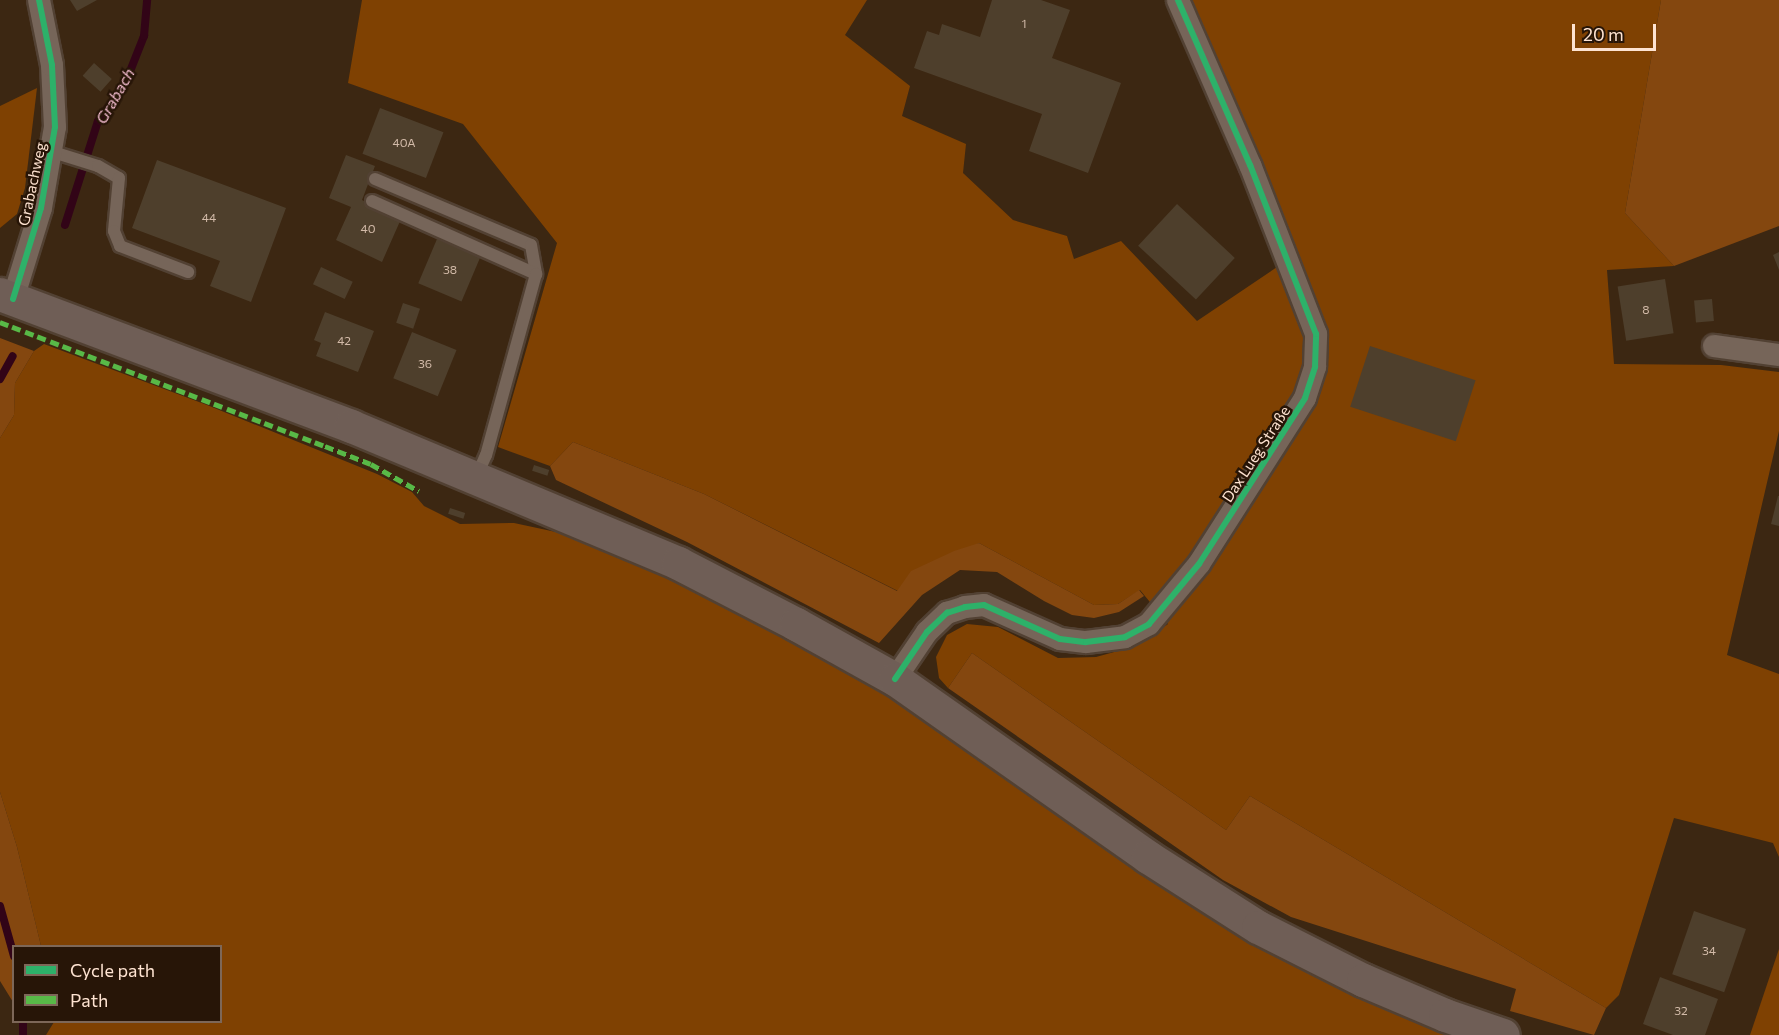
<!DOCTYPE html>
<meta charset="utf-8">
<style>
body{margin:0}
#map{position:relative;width:1779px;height:1035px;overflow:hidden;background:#3c2712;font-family:Commissioner,sans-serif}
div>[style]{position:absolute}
.green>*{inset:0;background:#7f4102}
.forest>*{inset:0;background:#84470f}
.stream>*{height:8px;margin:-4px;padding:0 4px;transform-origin:4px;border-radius:4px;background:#320417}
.building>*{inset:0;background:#4e3f2c;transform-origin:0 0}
.roads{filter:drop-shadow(2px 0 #524133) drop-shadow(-2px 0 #524133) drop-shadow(0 2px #524133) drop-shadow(0 -2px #524133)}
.service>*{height:12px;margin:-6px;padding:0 6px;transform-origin:6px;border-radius:6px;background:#766559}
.minor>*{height:22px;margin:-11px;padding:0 11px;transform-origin:11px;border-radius:11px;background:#766559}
.primary>*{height:33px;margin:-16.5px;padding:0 16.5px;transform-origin:16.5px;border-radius:16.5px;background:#6f5e56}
.quiet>*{height:4.5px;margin-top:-2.25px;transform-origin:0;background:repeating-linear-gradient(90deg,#58b947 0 9px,transparent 0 13.5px)}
.cycleway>*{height:6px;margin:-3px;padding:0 3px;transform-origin:3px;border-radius:3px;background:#2db169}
span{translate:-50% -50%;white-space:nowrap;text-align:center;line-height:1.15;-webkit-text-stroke:5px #271507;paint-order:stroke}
.number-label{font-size:12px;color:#d2baa8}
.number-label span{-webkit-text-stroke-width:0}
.street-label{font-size:15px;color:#fee3d1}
.water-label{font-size:16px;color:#f3bccf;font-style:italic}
.legend{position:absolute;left:12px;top:945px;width:210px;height:78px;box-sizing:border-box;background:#271507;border:2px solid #7d6758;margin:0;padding:8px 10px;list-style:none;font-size:18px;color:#fee3d1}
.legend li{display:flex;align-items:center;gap:12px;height:30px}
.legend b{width:30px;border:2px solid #7d6758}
.scale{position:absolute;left:1572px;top:24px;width:84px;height:27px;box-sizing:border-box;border:3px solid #fee3d1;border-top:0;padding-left:8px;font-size:18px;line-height:21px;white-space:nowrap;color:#fee3d1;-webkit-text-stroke:4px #271507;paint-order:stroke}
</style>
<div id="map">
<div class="green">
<i style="clip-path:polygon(362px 0,867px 0,845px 35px,910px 86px,902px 116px,966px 144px,963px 173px,1013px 220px,1067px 236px,1074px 259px,1121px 241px,1197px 321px,1298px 253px,1191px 0,1661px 0,1625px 213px,1674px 266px,1607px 270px,1614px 364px,1721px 365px,1779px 372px,1779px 431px,1727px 655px,1779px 674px,1779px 857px,1773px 843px,1674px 818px,1619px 995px,1606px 1008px,1250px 796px,1226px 830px,972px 653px,948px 688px,939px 678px,936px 657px,947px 635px,967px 624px,998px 627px,1058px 658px,1096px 657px,1136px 646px,1168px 624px,1140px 590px,1118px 604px,1094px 605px,979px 543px,898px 591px,704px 494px,573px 442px,550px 466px,498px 447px,557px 243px,463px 124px,348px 83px)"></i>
<i style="clip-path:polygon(37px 88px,25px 188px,17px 214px,0 228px,0 106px)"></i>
<i style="clip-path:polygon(44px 344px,207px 405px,377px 474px,412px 492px,424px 506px,460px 524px,514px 523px,570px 535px,662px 572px,817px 652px,894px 698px,1140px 873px,1237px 932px,1458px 1035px,46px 1035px,54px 1022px,220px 1022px,220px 946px,41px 946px,17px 847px,0 792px,0 438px,14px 415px,15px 383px,34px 351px)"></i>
<i style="clip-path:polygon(1779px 949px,1779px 1035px,1750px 1035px)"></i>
</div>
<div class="forest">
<i style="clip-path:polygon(1661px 0,1779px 0,1779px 226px,1674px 266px,1625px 213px)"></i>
<i style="clip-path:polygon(0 338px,34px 351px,15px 383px,14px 415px,0 438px)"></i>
<i style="clip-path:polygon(573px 442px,704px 494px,897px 591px,911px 571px,954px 551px,979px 543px,1094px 605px,1118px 604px,1139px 590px,1144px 596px,1119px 612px,1094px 618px,1072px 615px,1044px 601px,997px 572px,960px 570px,922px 595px,879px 643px,687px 542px,556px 480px,550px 466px)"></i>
<i style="clip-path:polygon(972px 653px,1226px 830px,1250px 796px,1606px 1008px,1594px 1035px,1510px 1011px,1516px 989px,1291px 917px,1223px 880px,948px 688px)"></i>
<i style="clip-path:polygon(0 792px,17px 847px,41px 946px,14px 946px,13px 1002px,0 981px)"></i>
</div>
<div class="stream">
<i style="left:65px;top:225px;width:109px;rotate:-72.4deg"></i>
<i style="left:98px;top:121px;width:46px;rotate:-53.9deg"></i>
<i style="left:125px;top:84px;width:52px;rotate:-68.4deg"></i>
<i style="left:144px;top:36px;width:36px;rotate:-85deg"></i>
<i style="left:0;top:379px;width:26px;rotate:-61deg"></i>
<i style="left:0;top:906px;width:52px;rotate:74.4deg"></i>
<i style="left:23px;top:1022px;width:13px;rotate:90deg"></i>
</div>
<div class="building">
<i style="clip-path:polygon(70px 0,97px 0,77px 11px)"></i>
<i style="clip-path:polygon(992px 0,1041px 0,1070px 10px,1052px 58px,1121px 83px,1088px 173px,1029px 151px,1042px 114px,914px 68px,927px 31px,939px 35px,942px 24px,980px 37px)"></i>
<i style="left:94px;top:63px;width:24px;height:17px;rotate:42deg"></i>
<i style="left:380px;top:108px;width:68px;height:49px;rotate:21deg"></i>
<i style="clip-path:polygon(346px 155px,375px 166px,362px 200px,401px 219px,382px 262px,336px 240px,351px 207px,329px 198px)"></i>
<i style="clip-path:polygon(157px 160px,286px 208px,251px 302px,210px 286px,220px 261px,132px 228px)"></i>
<i style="left:1177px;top:204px;width:79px;height:57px;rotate:43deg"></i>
<i style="left:437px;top:239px;width:47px;height:48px;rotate:23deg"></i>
<i style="clip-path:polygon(1779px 252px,1779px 270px,1773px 255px)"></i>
<i style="left:321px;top:267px;width:35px;height:19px;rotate:25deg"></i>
<i style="left:1665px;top:279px;width:55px;height:48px;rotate:81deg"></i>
<i style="left:1712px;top:299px;width:22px;height:18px;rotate:85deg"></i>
<i style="left:403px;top:303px;width:18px;height:21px;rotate:19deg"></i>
<i style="clip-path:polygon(325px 312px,374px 331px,358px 372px,316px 356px,321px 343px,314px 340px)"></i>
<i style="left:412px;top:332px;width:48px;height:50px;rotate:22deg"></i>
<i style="left:1370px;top:346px;width:111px;height:64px;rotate:18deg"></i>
<i style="left:534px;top:465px;width:16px;height:6px;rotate:18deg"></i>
<i style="clip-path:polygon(1778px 496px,1779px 496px,1779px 526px,1771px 524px)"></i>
<i style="left:450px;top:508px;width:16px;height:6px;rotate:18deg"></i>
<i style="left:1694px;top:911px;width:55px;height:67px;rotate:19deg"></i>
<i style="clip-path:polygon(1660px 977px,1718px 999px,1705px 1035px,1673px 1035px,1643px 1024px)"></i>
</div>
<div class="roads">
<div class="service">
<i style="left:53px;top:152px;width:47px;rotate:17.3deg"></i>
<i style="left:98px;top:166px;width:24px;rotate:30deg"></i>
<i style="left:119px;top:178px;width:53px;rotate:95.4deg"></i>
<i style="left:114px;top:231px;width:16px;rotate:68deg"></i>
<i style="left:120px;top:246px;width:73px;rotate:20.9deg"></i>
<i style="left:375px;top:179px;width:169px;rotate:22.9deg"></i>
<i style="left:531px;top:245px;width:29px;rotate:80deg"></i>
<i style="left:372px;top:201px;width:180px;rotate:24deg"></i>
<i style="left:536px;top:274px;width:188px;rotate:105.4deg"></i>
<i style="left:486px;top:455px;width:24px;rotate:114deg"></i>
</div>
<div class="minor">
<i style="left:13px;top:299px;width:95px;rotate:-72.9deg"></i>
<i style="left:41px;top:208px;width:82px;rotate:-80.2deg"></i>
<i style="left:55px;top:127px;width:62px;rotate:-92.8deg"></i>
<i style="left:52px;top:65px;width:66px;rotate:-101.3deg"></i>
<i style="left:1714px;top:346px;width:66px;rotate:7.9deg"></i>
<i style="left:895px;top:679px;width:57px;rotate:-55.8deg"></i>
<i style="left:927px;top:632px;width:28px;rotate:-44deg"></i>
<i style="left:947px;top:613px;width:19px;rotate:-18deg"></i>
<i style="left:965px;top:607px;width:19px;rotate:-6deg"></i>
<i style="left:984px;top:605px;width:83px;rotate:24.1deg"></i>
<i style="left:1060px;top:639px;width:26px;rotate:7deg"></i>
<i style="left:1086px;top:642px;width:39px;rotate:-7deg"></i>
<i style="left:1125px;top:637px;width:27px;rotate:-28deg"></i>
<i style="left:1149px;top:624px;width:78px;rotate:-50.2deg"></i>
<i style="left:1199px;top:564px;width:197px;rotate:-57.4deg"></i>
<i style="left:1305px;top:398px;width:33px;rotate:-72deg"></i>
<i style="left:1315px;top:367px;width:33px;rotate:-88deg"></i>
<i style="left:1316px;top:334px;width:181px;rotate:-111.3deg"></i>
<i style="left:1250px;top:165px;width:180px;rotate:-113.6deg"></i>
</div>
<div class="primary">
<i style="left:0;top:294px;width:375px;rotate:20.6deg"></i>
<i style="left:351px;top:426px;width:355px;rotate:22.7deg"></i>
<i style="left:678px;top:563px;width:133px;rotate:27.3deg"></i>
<i style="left:796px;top:624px;width:113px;rotate:29.1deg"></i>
<i style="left:895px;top:679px;width:309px;rotate:35.1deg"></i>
<i style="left:1148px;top:857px;width:130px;rotate:32.5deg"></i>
<i style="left:1258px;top:927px;width:118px;rotate:26.8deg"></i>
<i style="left:1363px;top:980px;width:89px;rotate:23.1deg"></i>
<i style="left:1445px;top:1015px;width:61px;rotate:19deg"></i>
</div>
</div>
<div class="quiet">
<i style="left:0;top:322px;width:348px;rotate:20.9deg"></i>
<i style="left:325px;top:446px;width:49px;rotate:21.4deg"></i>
<i style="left:371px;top:464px;width:55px;rotate:29.4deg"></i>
</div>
<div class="cycleway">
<i style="left:13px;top:299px;width:95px;rotate:-72.9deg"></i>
<i style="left:41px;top:208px;width:82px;rotate:-80.2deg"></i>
<i style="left:55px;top:127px;width:62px;rotate:-92.8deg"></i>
<i style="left:52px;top:65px;width:66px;rotate:-101.3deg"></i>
<i style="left:895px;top:679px;width:57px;rotate:-55.8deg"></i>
<i style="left:927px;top:632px;width:28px;rotate:-44deg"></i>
<i style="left:947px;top:613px;width:19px;rotate:-18deg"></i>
<i style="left:965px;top:607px;width:19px;rotate:-6deg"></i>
<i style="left:984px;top:605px;width:83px;rotate:24.1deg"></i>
<i style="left:1060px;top:639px;width:26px;rotate:7deg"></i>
<i style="left:1086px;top:642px;width:39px;rotate:-7deg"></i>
<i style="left:1125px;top:637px;width:27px;rotate:-28deg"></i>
<i style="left:1149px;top:624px;width:78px;rotate:-50.2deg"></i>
<i style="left:1199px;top:564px;width:197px;rotate:-57.4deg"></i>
<i style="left:1305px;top:398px;width:33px;rotate:-72deg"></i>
<i style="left:1315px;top:367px;width:33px;rotate:-88deg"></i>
<i style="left:1316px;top:334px;width:181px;rotate:-111.3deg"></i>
<i style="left:1250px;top:165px;width:180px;rotate:-113.6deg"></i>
</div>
<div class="number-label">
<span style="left:1024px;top:24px">1</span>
<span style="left:404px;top:143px">40A</span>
<span style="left:209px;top:218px">44</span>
<span style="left:368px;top:229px">40</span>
<span style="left:450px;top:270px">38</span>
<span style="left:1646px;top:310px">8</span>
<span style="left:344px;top:341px">42</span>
<span style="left:425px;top:364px">36</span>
<span style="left:1709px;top:951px">34</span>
<span style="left:1681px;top:1011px">32</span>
</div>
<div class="street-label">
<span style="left:32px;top:184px;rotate:-78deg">Grabachweg</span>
<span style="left:1256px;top:454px;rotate:-57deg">Dax Lueg Straße</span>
</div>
<div class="water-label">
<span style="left:115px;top:96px;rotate:-60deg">Grabach</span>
</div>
<ul class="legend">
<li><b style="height:8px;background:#2db169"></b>Cycle path</li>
<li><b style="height:8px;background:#58b947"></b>Path</li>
</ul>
<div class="scale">20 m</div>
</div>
